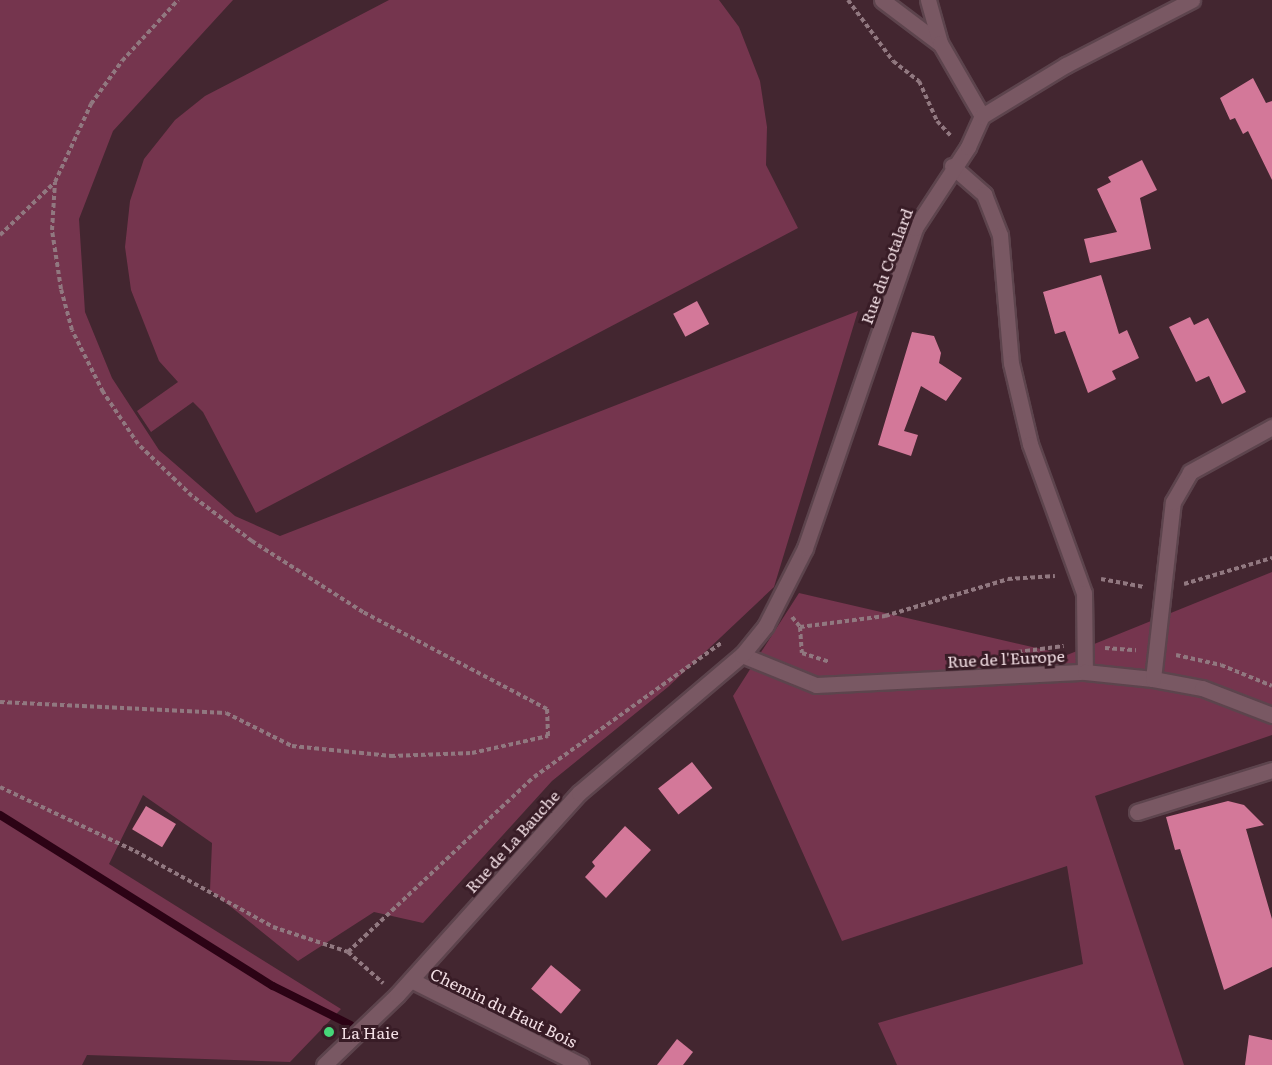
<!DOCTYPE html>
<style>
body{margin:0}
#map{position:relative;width:1272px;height:1065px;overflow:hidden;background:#432630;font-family:Literata,serif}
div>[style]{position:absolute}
.green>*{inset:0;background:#75354e}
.stream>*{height:8px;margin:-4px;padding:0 4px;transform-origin:4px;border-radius:4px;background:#2c0315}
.building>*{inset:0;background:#d37899;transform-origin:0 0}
.path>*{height:4px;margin-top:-2px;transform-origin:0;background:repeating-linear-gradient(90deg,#917880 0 4.5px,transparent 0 7.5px)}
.roads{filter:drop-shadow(2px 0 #5d444d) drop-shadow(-2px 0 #5d444d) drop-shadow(0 2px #5d444d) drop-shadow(0 -2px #5d444d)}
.minor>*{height:15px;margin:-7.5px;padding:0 7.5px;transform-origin:7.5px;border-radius:7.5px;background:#795863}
.dots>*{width:16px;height:16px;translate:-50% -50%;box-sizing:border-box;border:3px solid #381c26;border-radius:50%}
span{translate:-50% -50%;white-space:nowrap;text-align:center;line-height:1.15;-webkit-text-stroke:6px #381c26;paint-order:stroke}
.street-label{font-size:16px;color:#f3dfe5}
.poi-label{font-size:16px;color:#f3dfe5}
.left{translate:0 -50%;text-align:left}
</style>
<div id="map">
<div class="green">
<div style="clip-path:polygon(0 0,233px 0,113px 131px,79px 219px,85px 312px,112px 378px,159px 450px,235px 516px,280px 536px,858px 311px,774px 587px,668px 687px,552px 781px,423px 923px,374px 912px,298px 961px,210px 890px,212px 843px,143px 795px,109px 864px,341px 1009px,290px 1062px,87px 1055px,82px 1065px,0 1065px)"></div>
<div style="clip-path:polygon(389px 0,719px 0,739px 27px,760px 81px,767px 127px,766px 165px,798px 228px,256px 513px,203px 412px,193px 402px,151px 432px,137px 411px,178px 382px,159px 361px,131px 290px,125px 247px,130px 201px,144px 159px,175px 120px,205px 96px)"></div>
<div style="clip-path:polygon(1272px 572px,1272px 735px,1095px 796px,1184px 1065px,897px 1065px,878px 1023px,1083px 964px,1067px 866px,842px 941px,733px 696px,799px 593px,1067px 655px)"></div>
</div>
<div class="stream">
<div style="left:0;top:815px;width:322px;rotate:32.1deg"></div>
<div style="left:273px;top:986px;width:87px;rotate:26.6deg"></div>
</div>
<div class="building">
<div style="clip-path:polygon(1253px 78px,1266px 103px,1272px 101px,1272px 180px,1248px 131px,1243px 134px,1235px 118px,1230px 120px,1220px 98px)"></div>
<div style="clip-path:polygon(1142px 160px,1157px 190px,1140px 198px,1151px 249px,1090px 263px,1084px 239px,1117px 232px,1097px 189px,1111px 182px,1108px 177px)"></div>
<div style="clip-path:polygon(1101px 275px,1119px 334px,1127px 330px,1139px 358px,1112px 371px,1116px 379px,1088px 393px,1065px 331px,1055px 334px,1043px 292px)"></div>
<div style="left:697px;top:301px;width:26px;height:27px;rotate:62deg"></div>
<div style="clip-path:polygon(1190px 317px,1194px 325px,1208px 318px,1246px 392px,1222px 404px,1209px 376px,1196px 382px,1169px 327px)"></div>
<div style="clip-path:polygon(912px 332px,934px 336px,941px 353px,939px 363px,962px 378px,946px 401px,921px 386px,904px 431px,918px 435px,911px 456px,878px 445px)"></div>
<div style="left:692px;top:762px;width:33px;height:43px;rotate:52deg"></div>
<div style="clip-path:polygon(1228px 801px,1244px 805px,1264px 825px,1246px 829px,1272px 919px,1272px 967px,1224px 990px,1180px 849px,1175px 850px,1166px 817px)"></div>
<div style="left:146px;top:806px;width:35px;height:27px;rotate:31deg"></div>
<div style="clip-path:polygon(625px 826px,651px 850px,606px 898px,585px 877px,595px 866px,592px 862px)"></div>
<div style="left:551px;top:965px;width:39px;height:31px;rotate:40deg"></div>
<div style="clip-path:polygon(1249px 1035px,1272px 1040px,1272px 1065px,1245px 1065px)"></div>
<div style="clip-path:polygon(677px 1039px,693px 1052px,683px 1065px,657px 1065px)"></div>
</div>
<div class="path">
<div style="left:848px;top:0;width:76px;rotate:53.6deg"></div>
<div style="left:893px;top:61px;width:33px;rotate:38deg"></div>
<div style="left:919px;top:81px;width:44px;rotate:65.8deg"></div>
<div style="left:937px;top:121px;width:22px;rotate:47deg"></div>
<div style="left:0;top:235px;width:75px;rotate:-43.9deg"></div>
<div style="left:1101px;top:579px;width:44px;rotate:10.5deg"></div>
<div style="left:1184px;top:584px;width:92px;rotate:-16.5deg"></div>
<div style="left:792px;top:617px;width:13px;rotate:51deg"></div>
<div style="left:800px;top:627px;width:26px;rotate:86deg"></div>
<div style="left:802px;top:653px;width:28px;rotate:18deg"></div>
<div style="left:800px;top:627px;width:86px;rotate:-7.4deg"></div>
<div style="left:885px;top:616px;width:128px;rotate:-16.7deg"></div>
<div style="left:1008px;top:579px;width:47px;rotate:-3.7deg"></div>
<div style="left:1105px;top:648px;width:31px;rotate:4deg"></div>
<div style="left:1018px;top:652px;width:46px;rotate:-7.4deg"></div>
<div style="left:1176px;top:655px;width:46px;rotate:12.5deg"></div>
<div style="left:1221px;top:665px;width:55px;rotate:22.4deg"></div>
<div style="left:0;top:702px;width:226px;rotate:2.8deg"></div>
<div style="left:226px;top:713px;width:74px;rotate:26.6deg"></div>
<div style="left:292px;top:746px;width:100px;rotate:5.8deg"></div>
<div style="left:391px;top:756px;width:81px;rotate:-2.1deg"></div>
<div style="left:472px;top:753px;width:78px;rotate:-12.6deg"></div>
<div style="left:548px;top:736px;width:27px;rotate:-92deg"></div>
<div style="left:547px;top:709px;width:208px;rotate:-152.2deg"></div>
<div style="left:363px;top:612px;width:132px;rotate:-147.4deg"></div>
<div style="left:252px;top:541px;width:75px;rotate:-143.1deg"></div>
<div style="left:192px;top:496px;width:75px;rotate:-136.1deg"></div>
<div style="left:138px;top:444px;width:63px;rotate:-123.9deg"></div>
<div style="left:103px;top:392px;width:69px;rotate:-116.6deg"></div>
<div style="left:72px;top:330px;width:42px;rotate:-105deg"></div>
<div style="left:61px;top:289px;width:60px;rotate:-98.7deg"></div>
<div style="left:52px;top:230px;width:48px;rotate:-86.4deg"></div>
<div style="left:55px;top:182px;width:86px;rotate:-65.2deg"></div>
<div style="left:91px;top:104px;width:53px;rotate:-54.2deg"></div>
<div style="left:122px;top:61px;width:83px;rotate:-47.4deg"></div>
<div style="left:0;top:787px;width:149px;rotate:25.4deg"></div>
<div style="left:135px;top:851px;width:158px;rotate:28.8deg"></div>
<div style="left:273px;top:927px;width:79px;rotate:18.4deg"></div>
<div style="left:348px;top:952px;width:47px;rotate:41.5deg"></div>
<div style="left:348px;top:952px;width:255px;rotate:-43.3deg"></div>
<div style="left:534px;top:777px;width:230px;rotate:-35.6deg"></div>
</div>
<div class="roads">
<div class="minor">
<div style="left:882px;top:0;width:71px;rotate:37deg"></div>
<div style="left:928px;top:0;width:45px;rotate:74.4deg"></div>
<div style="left:940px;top:43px;width:84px;rotate:60.1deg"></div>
<div style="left:952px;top:166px;width:43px;rotate:41.2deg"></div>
<div style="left:984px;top:194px;width:44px;rotate:68.7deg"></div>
<div style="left:1000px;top:235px;width:128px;rotate:85.1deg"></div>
<div style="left:1011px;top:363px;width:83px;rotate:76.8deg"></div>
<div style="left:1030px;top:444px;width:158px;rotate:70.1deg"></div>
<div style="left:1084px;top:593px;width:79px;rotate:89.3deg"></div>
<div style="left:742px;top:655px;width:80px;rotate:22.1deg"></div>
<div style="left:816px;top:685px;width:269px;rotate:-2.8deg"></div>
<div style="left:1085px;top:672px;width:68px;rotate:5.9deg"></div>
<div style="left:1153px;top:679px;width:50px;rotate:10.4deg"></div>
<div style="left:1202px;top:688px;width:75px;rotate:21.1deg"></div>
<div style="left:1153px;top:679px;width:178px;rotate:-83.6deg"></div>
<div style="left:1173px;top:502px;width:34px;rotate:-60deg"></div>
<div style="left:1190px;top:472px;width:94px;rotate:-28.8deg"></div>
<div style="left:1137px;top:812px;width:141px;rotate:-17.3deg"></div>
<div style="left:411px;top:980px;width:190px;rotate:26.6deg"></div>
<div style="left:324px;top:1065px;width:101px;rotate:-43.8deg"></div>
<div style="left:397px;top:995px;width:272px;rotate:-48deg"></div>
<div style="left:579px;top:793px;width:214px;rotate:-40.3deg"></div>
<div style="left:742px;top:655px;width:38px;rotate:-51deg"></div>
<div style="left:766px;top:625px;width:86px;rotate:-63.1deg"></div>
<div style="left:805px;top:548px;width:338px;rotate:-71deg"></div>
<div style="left:915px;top:228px;width:97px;rotate:-56.8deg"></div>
<div style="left:968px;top:147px;width:34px;rotate:-66deg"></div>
<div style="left:982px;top:116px;width:98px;rotate:-31.3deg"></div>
<div style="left:1066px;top:65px;width:142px;rotate:-27.3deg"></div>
</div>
</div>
<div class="dots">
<div style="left:329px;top:1032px;background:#46d779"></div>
</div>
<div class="street-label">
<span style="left:886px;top:266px;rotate:-70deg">Rue du Cotalard</span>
<span style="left:1006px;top:658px;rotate:-3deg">Rue de l'Europe</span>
<span style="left:512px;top:841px;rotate:-48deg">Rue de La Bauche</span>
<span style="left:504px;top:1007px;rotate:26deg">Chemin du Haut Bois</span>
</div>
<div class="poi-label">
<span class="left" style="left:341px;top:1032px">La Haie</span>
</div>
</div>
